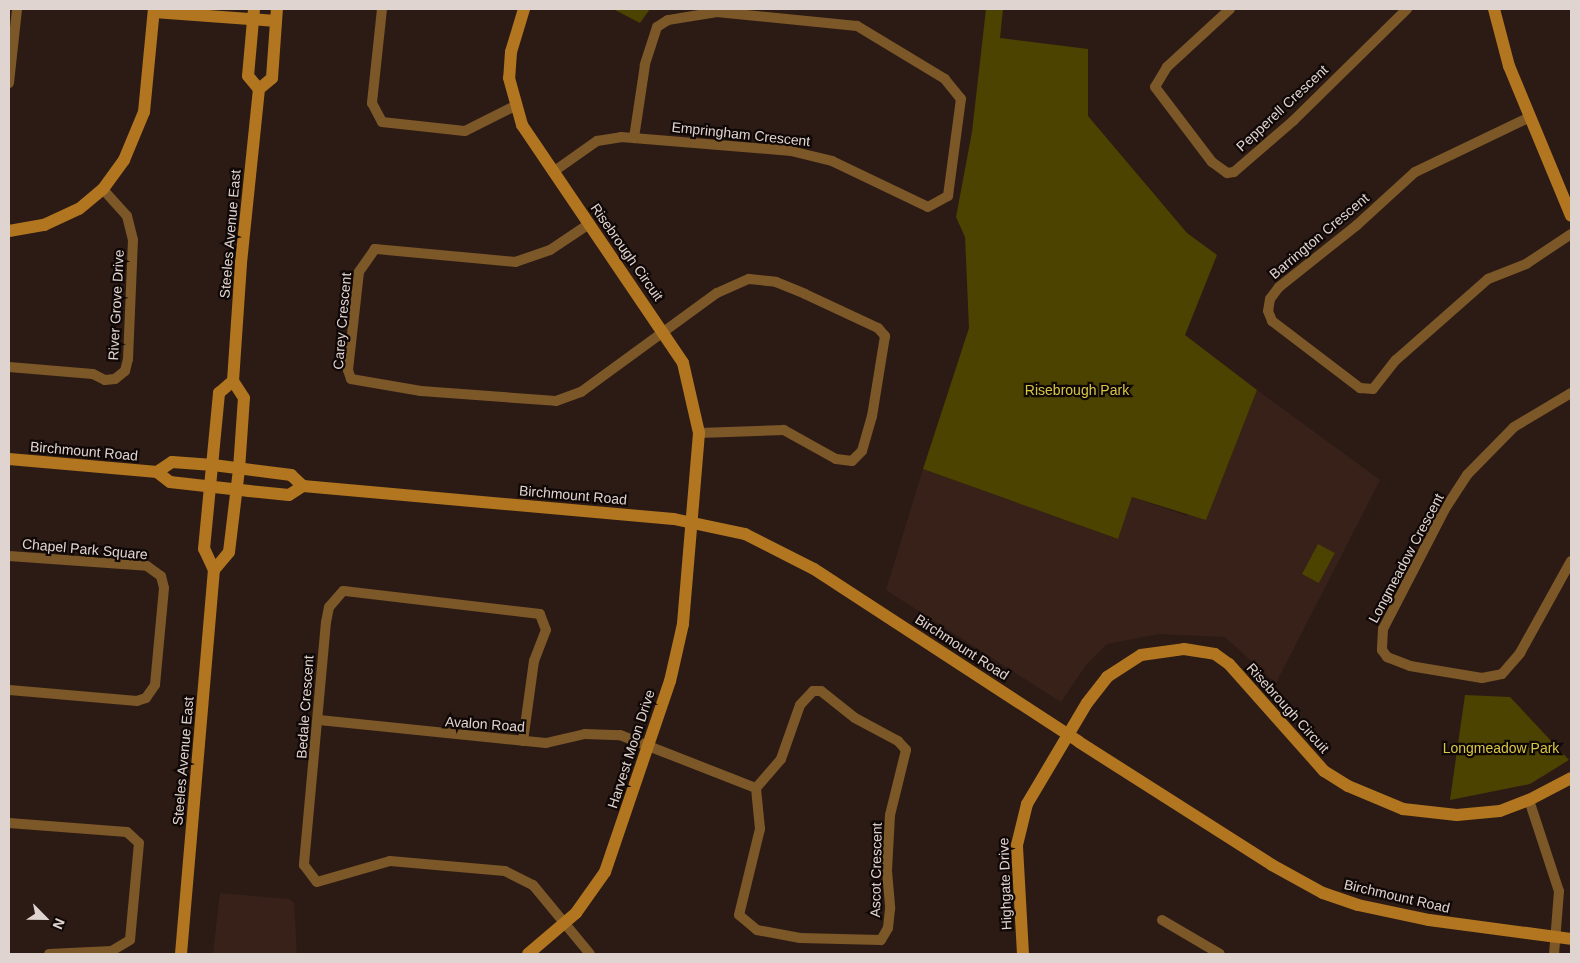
<!DOCTYPE html>
<style>
body{margin:0}
#map{position:relative;width:1580px;height:963px;overflow:hidden;background:#2c1b15;font-family:Arial,sans-serif}
div>[style]{position:absolute}
.built>*{inset:0;background:#382119}
.green>*{inset:0;background:#4c4300;transform-origin:0 0}
.street>*{height:10px;margin:-5px;padding:0 5px;transform-origin:5px;border-radius:5px;background:#7c5728}
.secondary>*{height:12px;margin:-6px;padding:0 6px;transform-origin:6px;border-radius:6px;background:#b1761f}
span{translate:-50% -50%;white-space:nowrap;text-align:center;line-height:1.15;-webkit-text-stroke:4.5px #0f0806;paint-order:stroke}
.street-label{font-size:14px;color:#e0d4d0}
.park-label{font-size:14px;color:#d8c744}
.frame{position:absolute;inset:0;border:10px solid #e0d4d0;pointer-events:none}
.north{position:absolute;left:20px;top:893px;width:50px;height:50px;-webkit-text-stroke:4px #0f0806;paint-order:stroke;rotate:113deg;font-size:14px;font-weight:700;line-height:20px;text-align:center;color:#e0d4d0}
.north::after{content:'';display:block;margin:auto;width:18px;height:22px;background:#e0d4d0;clip-path:polygon(50% 0,100% 100%,50% 72%,0 100%)}
</style>
<div id="map">
<div class="built">
<div style="clip-path:polygon(1257px 390px,1380px 480px,1276px 683px,1225px 637px,1159px 634px,1107px 644px,1086px 665px,1061px 702px,886px 590px,923px 469px,1117px 539px,1132px 497px,1187px 516px,1233px 448px)"></div>
<div style="clip-path:polygon(220px 893px,289px 899px,294px 903px,297px 954px,213px 954px)"></div>
</div>
<div class="green">
<div style="clip-path:polygon(613px 9px,650px 9px,640px 23px)"></div>
<div style="clip-path:polygon(986px 9px,1003px 9px,1000px 38px,1088px 49px,1088px 116px,1187px 233px,1217px 255px,1185px 335px,1257px 390px,1206px 520px,1132px 497px,1118px 539px,923px 469px,969px 328px,965px 237px,956px 217px,972px 132px)"></div>
<div style="left:1318px;top:544px;width:19px;height:34px;rotate:28deg"></div>
<div style="clip-path:polygon(1465px 695px,1510px 697px,1569px 760px,1530px 784px,1450px 800px)"></div>
</div>
<div class="street">
<div style="left:382px;top:9px;width:95px;rotate:96.1deg"></div>
<div style="left:372px;top:103px;width:21px;rotate:62deg"></div>
<div style="left:382px;top:122px;width:83px;rotate:6.2deg"></div>
<div style="left:465px;top:131px;width:56px;rotate:-26.6deg"></div>
<div style="left:1230px;top:9px;width:86px;rotate:137.4deg"></div>
<div style="left:1167px;top:67px;width:23px;rotate:121deg"></div>
<div style="left:1155px;top:87px;width:94px;rotate:52.8deg"></div>
<div style="left:1212px;top:162px;width:19px;rotate:36deg"></div>
<div style="left:1227px;top:173px;width:7px;rotate:-8deg"></div>
<div style="left:1234px;top:172px;width:78px;rotate:-40.8deg"></div>
<div style="left:1293px;top:121px;width:160px;rotate:-44.5deg"></div>
<div style="left:9px;top:83px;width:74px;rotate:-83.8deg"></div>
<div style="left:1530px;top:117px;width:127px;rotate:154.4deg"></div>
<div style="left:1415px;top:172px;width:79px;rotate:137.6deg"></div>
<div style="left:1357px;top:225px;width:100px;rotate:141.5deg"></div>
<div style="left:1279px;top:287px;width:15px;rotate:127deg"></div>
<div style="left:1270px;top:299px;width:12px;rotate:99deg"></div>
<div style="left:1268px;top:311px;width:11px;rotate:68deg"></div>
<div style="left:1272px;top:321px;width:111px;rotate:37.3deg"></div>
<div style="left:1360px;top:388px;width:13px;rotate:4deg"></div>
<div style="left:1373px;top:389px;width:37px;rotate:-52deg"></div>
<div style="left:1396px;top:360px;width:123px;rotate:-41.4deg"></div>
<div style="left:1488px;top:279px;width:41px;rotate:-21.5deg"></div>
<div style="left:1526px;top:264px;width:54px;rotate:-33.7deg"></div>
<div style="left:553px;top:172px;width:54px;rotate:-35.2deg"></div>
<div style="left:597px;top:141px;width:24px;rotate:-9deg"></div>
<div style="left:621px;top:137px;width:171px;rotate:4.7deg"></div>
<div style="left:791px;top:151px;width:42px;rotate:13.7deg"></div>
<div style="left:832px;top:161px;width:106px;rotate:25.6deg"></div>
<div style="left:928px;top:207px;width:23px;rotate:-29deg"></div>
<div style="left:948px;top:196px;width:98px;rotate:-82.4deg"></div>
<div style="left:961px;top:99px;width:26px;rotate:-129deg"></div>
<div style="left:945px;top:79px;width:103px;rotate:-148.9deg"></div>
<div style="left:857px;top:26px;width:141px;rotate:-174.3deg"></div>
<div style="left:717px;top:12px;width:50px;rotate:170.7deg"></div>
<div style="left:668px;top:20px;width:13px;rotate:148deg"></div>
<div style="left:657px;top:27px;width:40px;rotate:108deg"></div>
<div style="left:645px;top:65px;width:74px;rotate:98.6deg"></div>
<div style="left:589px;top:224px;width:47px;rotate:146.3deg"></div>
<div style="left:550px;top:250px;width:36px;rotate:161deg"></div>
<div style="left:516px;top:262px;width:142px;rotate:-174.7deg"></div>
<div style="left:375px;top:249px;width:28px;rotate:125deg"></div>
<div style="left:359px;top:272px;width:99px;rotate:96.4deg"></div>
<div style="left:348px;top:370px;width:9px;rotate:72deg"></div>
<div style="left:351px;top:379px;width:71px;rotate:9.7deg"></div>
<div style="left:421px;top:391px;width:135px;rotate:4.2deg"></div>
<div style="left:556px;top:401px;width:27px;rotate:-20deg"></div>
<div style="left:581px;top:392px;width:168px;rotate:-36.1deg"></div>
<div style="left:717px;top:293px;width:35px;rotate:-24deg"></div>
<div style="left:749px;top:279px;width:27px;rotate:6deg"></div>
<div style="left:776px;top:282px;width:31px;rotate:22deg"></div>
<div style="left:805px;top:294px;width:81px;rotate:25deg"></div>
<div style="left:878px;top:328px;width:11px;rotate:49deg"></div>
<div style="left:885px;top:336px;width:81px;rotate:99.2deg"></div>
<div style="left:872px;top:416px;width:36px;rotate:106deg"></div>
<div style="left:862px;top:451px;width:14px;rotate:135deg"></div>
<div style="left:852px;top:461px;width:16px;rotate:-173deg"></div>
<div style="left:836px;top:459px;width:60px;rotate:-150.9deg"></div>
<div style="left:784px;top:430px;width:85px;rotate:178deg"></div>
<div style="left:9px;top:367px;width:84px;rotate:4.8deg"></div>
<div style="left:93px;top:374px;width:13px;rotate:27deg"></div>
<div style="left:105px;top:380px;width:10px;rotate:-6deg"></div>
<div style="left:115px;top:379px;width:13px;rotate:-39deg"></div>
<div style="left:125px;top:371px;width:12px;rotate:-76deg"></div>
<div style="left:128px;top:359px;width:119px;rotate:-87.6deg"></div>
<div style="left:133px;top:240px;width:25px;rotate:-104deg"></div>
<div style="left:127px;top:216px;width:36px;rotate:-132deg"></div>
<div style="left:1571px;top:393px;width:66px;rotate:149.2deg"></div>
<div style="left:1514px;top:427px;width:67px;rotate:134.4deg"></div>
<div style="left:1467px;top:475px;width:38px;rotate:123deg"></div>
<div style="left:1446px;top:507px;width:137px;rotate:117.3deg"></div>
<div style="left:1383px;top:629px;width:21px;rotate:93deg"></div>
<div style="left:1382px;top:650px;width:9px;rotate:54deg"></div>
<div style="left:1387px;top:657px;width:25px;rotate:21deg"></div>
<div style="left:1410px;top:666px;width:73px;rotate:9.5deg"></div>
<div style="left:1482px;top:678px;width:20px;rotate:-11deg"></div>
<div style="left:1502px;top:674px;width:28px;rotate:-49deg"></div>
<div style="left:1520px;top:653px;width:105px;rotate:-61deg"></div>
<div style="left:9px;top:556px;width:138px;rotate:4.1deg"></div>
<div style="left:147px;top:566px;width:17px;rotate:36deg"></div>
<div style="left:161px;top:576px;width:12px;rotate:76deg"></div>
<div style="left:164px;top:588px;width:97px;rotate:95.3deg"></div>
<div style="left:155px;top:685px;width:16px;rotate:125deg"></div>
<div style="left:146px;top:698px;width:9px;rotate:162deg"></div>
<div style="left:137px;top:701px;width:128px;rotate:-175.1deg"></div>
<div style="left:813px;top:691px;width:8px"></div>
<div style="left:821px;top:691px;width:43px;rotate:38.5deg"></div>
<div style="left:855px;top:718px;width:49px;rotate:28.1deg"></div>
<div style="left:898px;top:741px;width:12px;rotate:48deg"></div>
<div style="left:906px;top:750px;width:67px;rotate:103.8deg"></div>
<div style="left:890px;top:815px;width:56px;rotate:93.1deg"></div>
<div style="left:887px;top:871px;width:38px;rotate:85deg"></div>
<div style="left:890px;top:909px;width:19px;rotate:96deg"></div>
<div style="left:888px;top:928px;width:14px;rotate:120deg"></div>
<div style="left:881px;top:940px;width:81px;rotate:-178.6deg"></div>
<div style="left:800px;top:938px;width:44px;rotate:-169.5deg"></div>
<div style="left:757px;top:930px;width:23px;rotate:-140deg"></div>
<div style="left:739px;top:915px;width:89px;rotate:-76.3deg"></div>
<div style="left:760px;top:829px;width:41px;rotate:-95.6deg"></div>
<div style="left:756px;top:788px;width:38px;rotate:-49deg"></div>
<div style="left:781px;top:759px;width:57px;rotate:-70.6deg"></div>
<div style="left:800px;top:705px;width:19px;rotate:-47deg"></div>
<div style="left:319px;top:720px;width:228px;rotate:5.8deg"></div>
<div style="left:546px;top:743px;width:40px;rotate:-13deg"></div>
<div style="left:585px;top:734px;width:35px;rotate:2deg"></div>
<div style="left:620px;top:735px;width:146px;rotate:21.3deg"></div>
<div style="left:523px;top:741px;width:81px;rotate:-82.2deg"></div>
<div style="left:534px;top:661px;width:33px;rotate:-69deg"></div>
<div style="left:546px;top:630px;width:17px;rotate:-111deg"></div>
<div style="left:540px;top:614px;width:198px;rotate:-173.3deg"></div>
<div style="left:343px;top:591px;width:21px;rotate:131deg"></div>
<div style="left:329px;top:607px;width:15px;rotate:101deg"></div>
<div style="left:326px;top:622px;width:244px;rotate:95.2deg"></div>
<div style="left:304px;top:865px;width:21px;rotate:53deg"></div>
<div style="left:317px;top:882px;width:76px;rotate:-16deg"></div>
<div style="left:390px;top:861px;width:115px;rotate:5deg"></div>
<div style="left:505px;top:871px;width:31px;rotate:27deg"></div>
<div style="left:533px;top:885px;width:89px;rotate:50.4deg"></div>
<div style="left:1529px;top:800px;width:96px;rotate:71.8deg"></div>
<div style="left:1559px;top:891px;width:63px;rotate:94.5deg"></div>
<div style="left:9px;top:823px;width:118px;rotate:4.4deg"></div>
<div style="left:127px;top:832px;width:16px;rotate:43deg"></div>
<div style="left:139px;top:843px;width:97px;rotate:95.3deg"></div>
<div style="left:130px;top:940px;width:21px;rotate:149deg"></div>
<div style="left:112px;top:951px;width:63px;rotate:177.3deg"></div>
<div style="left:1162px;top:920px;width:67px;rotate:30.4deg"></div>
</div>
<div class="secondary">
<div style="left:254px;top:9px;width:67px;rotate:95.1deg"></div>
<div style="left:248px;top:76px;width:17px;rotate:50deg"></div>
<div style="left:524px;top:9px;width:45px;rotate:106.8deg"></div>
<div style="left:511px;top:52px;width:26px;rotate:94deg"></div>
<div style="left:509px;top:78px;width:49px;rotate:74.5deg"></div>
<div style="left:522px;top:125px;width:287px;rotate:55.9deg"></div>
<div style="left:683px;top:363px;width:72px;rotate:77.1deg"></div>
<div style="left:699px;top:433px;width:192px;rotate:94.8deg"></div>
<div style="left:683px;top:624px;width:58px;rotate:102.8deg"></div>
<div style="left:670px;top:681px;width:202px;rotate:108.8deg"></div>
<div style="left:605px;top:872px;width:50px;rotate:125.3deg"></div>
<div style="left:576px;top:913px;width:63px;rotate:139.5deg"></div>
<div style="left:1494px;top:9px;width:59px;rotate:75.3deg"></div>
<div style="left:1509px;top:66px;width:162px;rotate:67.5deg"></div>
<div style="left:154px;top:12px;width:122px;rotate:4.2deg"></div>
<div style="left:9px;top:231px;width:36px;rotate:-10deg"></div>
<div style="left:44px;top:225px;width:38px;rotate:-25deg"></div>
<div style="left:79px;top:209px;width:31px;rotate:-40deg"></div>
<div style="left:103px;top:189px;width:36px;rotate:-54deg"></div>
<div style="left:124px;top:160px;width:52px;rotate:-67.4deg"></div>
<div style="left:144px;top:112px;width:103px;rotate:-84.5deg"></div>
<div style="left:9px;top:459px;width:149px;rotate:5deg"></div>
<div style="left:157px;top:472px;width:16px;rotate:38deg"></div>
<div style="left:170px;top:482px;width:80px;rotate:6.5deg"></div>
<div style="left:249px;top:491px;width:40px;rotate:5.7deg"></div>
<div style="left:289px;top:495px;width:17px;rotate:-33deg"></div>
<div style="left:157px;top:472px;width:18px;rotate:-34deg"></div>
<div style="left:172px;top:462px;width:41px;rotate:4.2deg"></div>
<div style="left:213px;top:465px;width:79px;rotate:7.3deg"></div>
<div style="left:291px;top:475px;width:16px;rotate:43deg"></div>
<div style="left:303px;top:486px;width:372px;rotate:5.1deg"></div>
<div style="left:674px;top:519px;width:73px;rotate:11.9deg"></div>
<div style="left:745px;top:534px;width:77px;rotate:26.9deg"></div>
<div style="left:814px;top:569px;width:316px;rotate:33.1deg"></div>
<div style="left:1079px;top:742px;width:229px;rotate:32.5deg"></div>
<div style="left:1272px;top:865px;width:58px;rotate:28.8deg"></div>
<div style="left:1323px;top:893px;width:37px;rotate:19deg"></div>
<div style="left:1358px;top:905px;width:73px;rotate:11.9deg"></div>
<div style="left:1429px;top:920px;width:143px;rotate:7.6deg"></div>
<div style="left:214px;top:570px;width:23px;rotate:-50deg"></div>
<div style="left:229px;top:552px;width:84px;rotate:-83.1deg"></div>
<div style="left:239px;top:469px;width:71px;rotate:-86deg"></div>
<div style="left:244px;top:398px;width:20px;rotate:-123deg"></div>
<div style="left:233px;top:381px;width:118px;rotate:-86.1deg"></div>
<div style="left:241px;top:263px;width:175px;rotate:-84.1deg"></div>
<div style="left:259px;top:89px;width:17px;rotate:-40deg"></div>
<div style="left:272px;top:78px;width:69px;rotate:-85.9deg"></div>
<div style="left:181px;top:954px;width:385px;rotate:-85.1deg"></div>
<div style="left:214px;top:570px;width:23px;rotate:-115deg"></div>
<div style="left:204px;top:549px;width:157px;rotate:-84.5deg"></div>
<div style="left:219px;top:393px;width:18px;rotate:-41deg"></div>
<div style="left:1023px;top:954px;width:109px;rotate:-93.2deg"></div>
<div style="left:1017px;top:845px;width:42px;rotate:-76.3deg"></div>
<div style="left:1027px;top:804px;width:117px;rotate:-59.3deg"></div>
<div style="left:1087px;top:703px;width:33px;rotate:-52deg"></div>
<div style="left:1107px;top:677px;width:40px;rotate:-32.9deg"></div>
<div style="left:1141px;top:655px;width:43px;rotate:-7.9deg"></div>
<div style="left:1184px;top:649px;width:31px;rotate:9deg"></div>
<div style="left:1215px;top:654px;width:17px;rotate:36deg"></div>
<div style="left:1229px;top:664px;width:143px;rotate:48.4deg"></div>
<div style="left:1324px;top:771px;width:28px;rotate:32deg"></div>
<div style="left:1348px;top:786px;width:60px;rotate:22.7deg"></div>
<div style="left:1403px;top:809px;width:54px;rotate:6.3deg"></div>
<div style="left:1457px;top:815px;width:43px;rotate:-5.3deg"></div>
<div style="left:1500px;top:811px;width:31px;rotate:-21deg"></div>
<div style="left:1529px;top:800px;width:47px;rotate:-27.6deg"></div>
</div>
<div class="street-label">
<span style="left:1282px;top:108px;rotate:-43deg">Pepperell Crescent</span>
<span style="left:741px;top:134px;rotate:6deg">Empringham Crescent</span>
<span style="left:230px;top:234px;rotate:-85deg">Steeles Avenue East</span>
<span style="left:1319px;top:236px;rotate:-40deg">Barrington Crescent</span>
<span style="left:627px;top:252px;rotate:55deg">Risebrough Circuit</span>
<span style="left:116px;top:305px;rotate:-87deg">River Grove Drive</span>
<span style="left:342px;top:321px;rotate:-85deg">Carey Crescent</span>
<span style="left:84px;top:451px;rotate:5deg">Birchmount Road</span>
<span style="left:573px;top:495px;rotate:5deg">Birchmount Road</span>
<span style="left:85px;top:549px;rotate:5deg">Chapel Park Square</span>
<span style="left:1406px;top:558px;rotate:-62deg">Longmeadow Crescent</span>
<span style="left:962px;top:647px;rotate:33deg">Birchmount Road</span>
<span style="left:305px;top:707px;rotate:-86deg">Bedale Crescent</span>
<span style="left:1288px;top:708px;rotate:48deg">Risebrough Circuit</span>
<span style="left:485px;top:724px;rotate:4deg">Avalon Road</span>
<span style="left:631px;top:749px;rotate:-72deg">Harvest Moon Drive</span>
<span style="left:183px;top:761px;rotate:-85deg">Steeles Avenue East</span>
<span style="left:876px;top:870px;rotate:-89deg">Ascot Crescent</span>
<span style="left:1005px;top:884px;rotate:-92deg">Highgate Drive</span>
<span style="left:1397px;top:896px;rotate:13deg">Birchmount Road</span>
</div>
<div class="park-label">
<span style="left:1077px;top:390px">Risebrough Park</span>
<span style="left:1501px;top:748px">Longmeadow Park</span>
</div>
<div class="frame"></div>
<div class="north">N</div>
</div>
